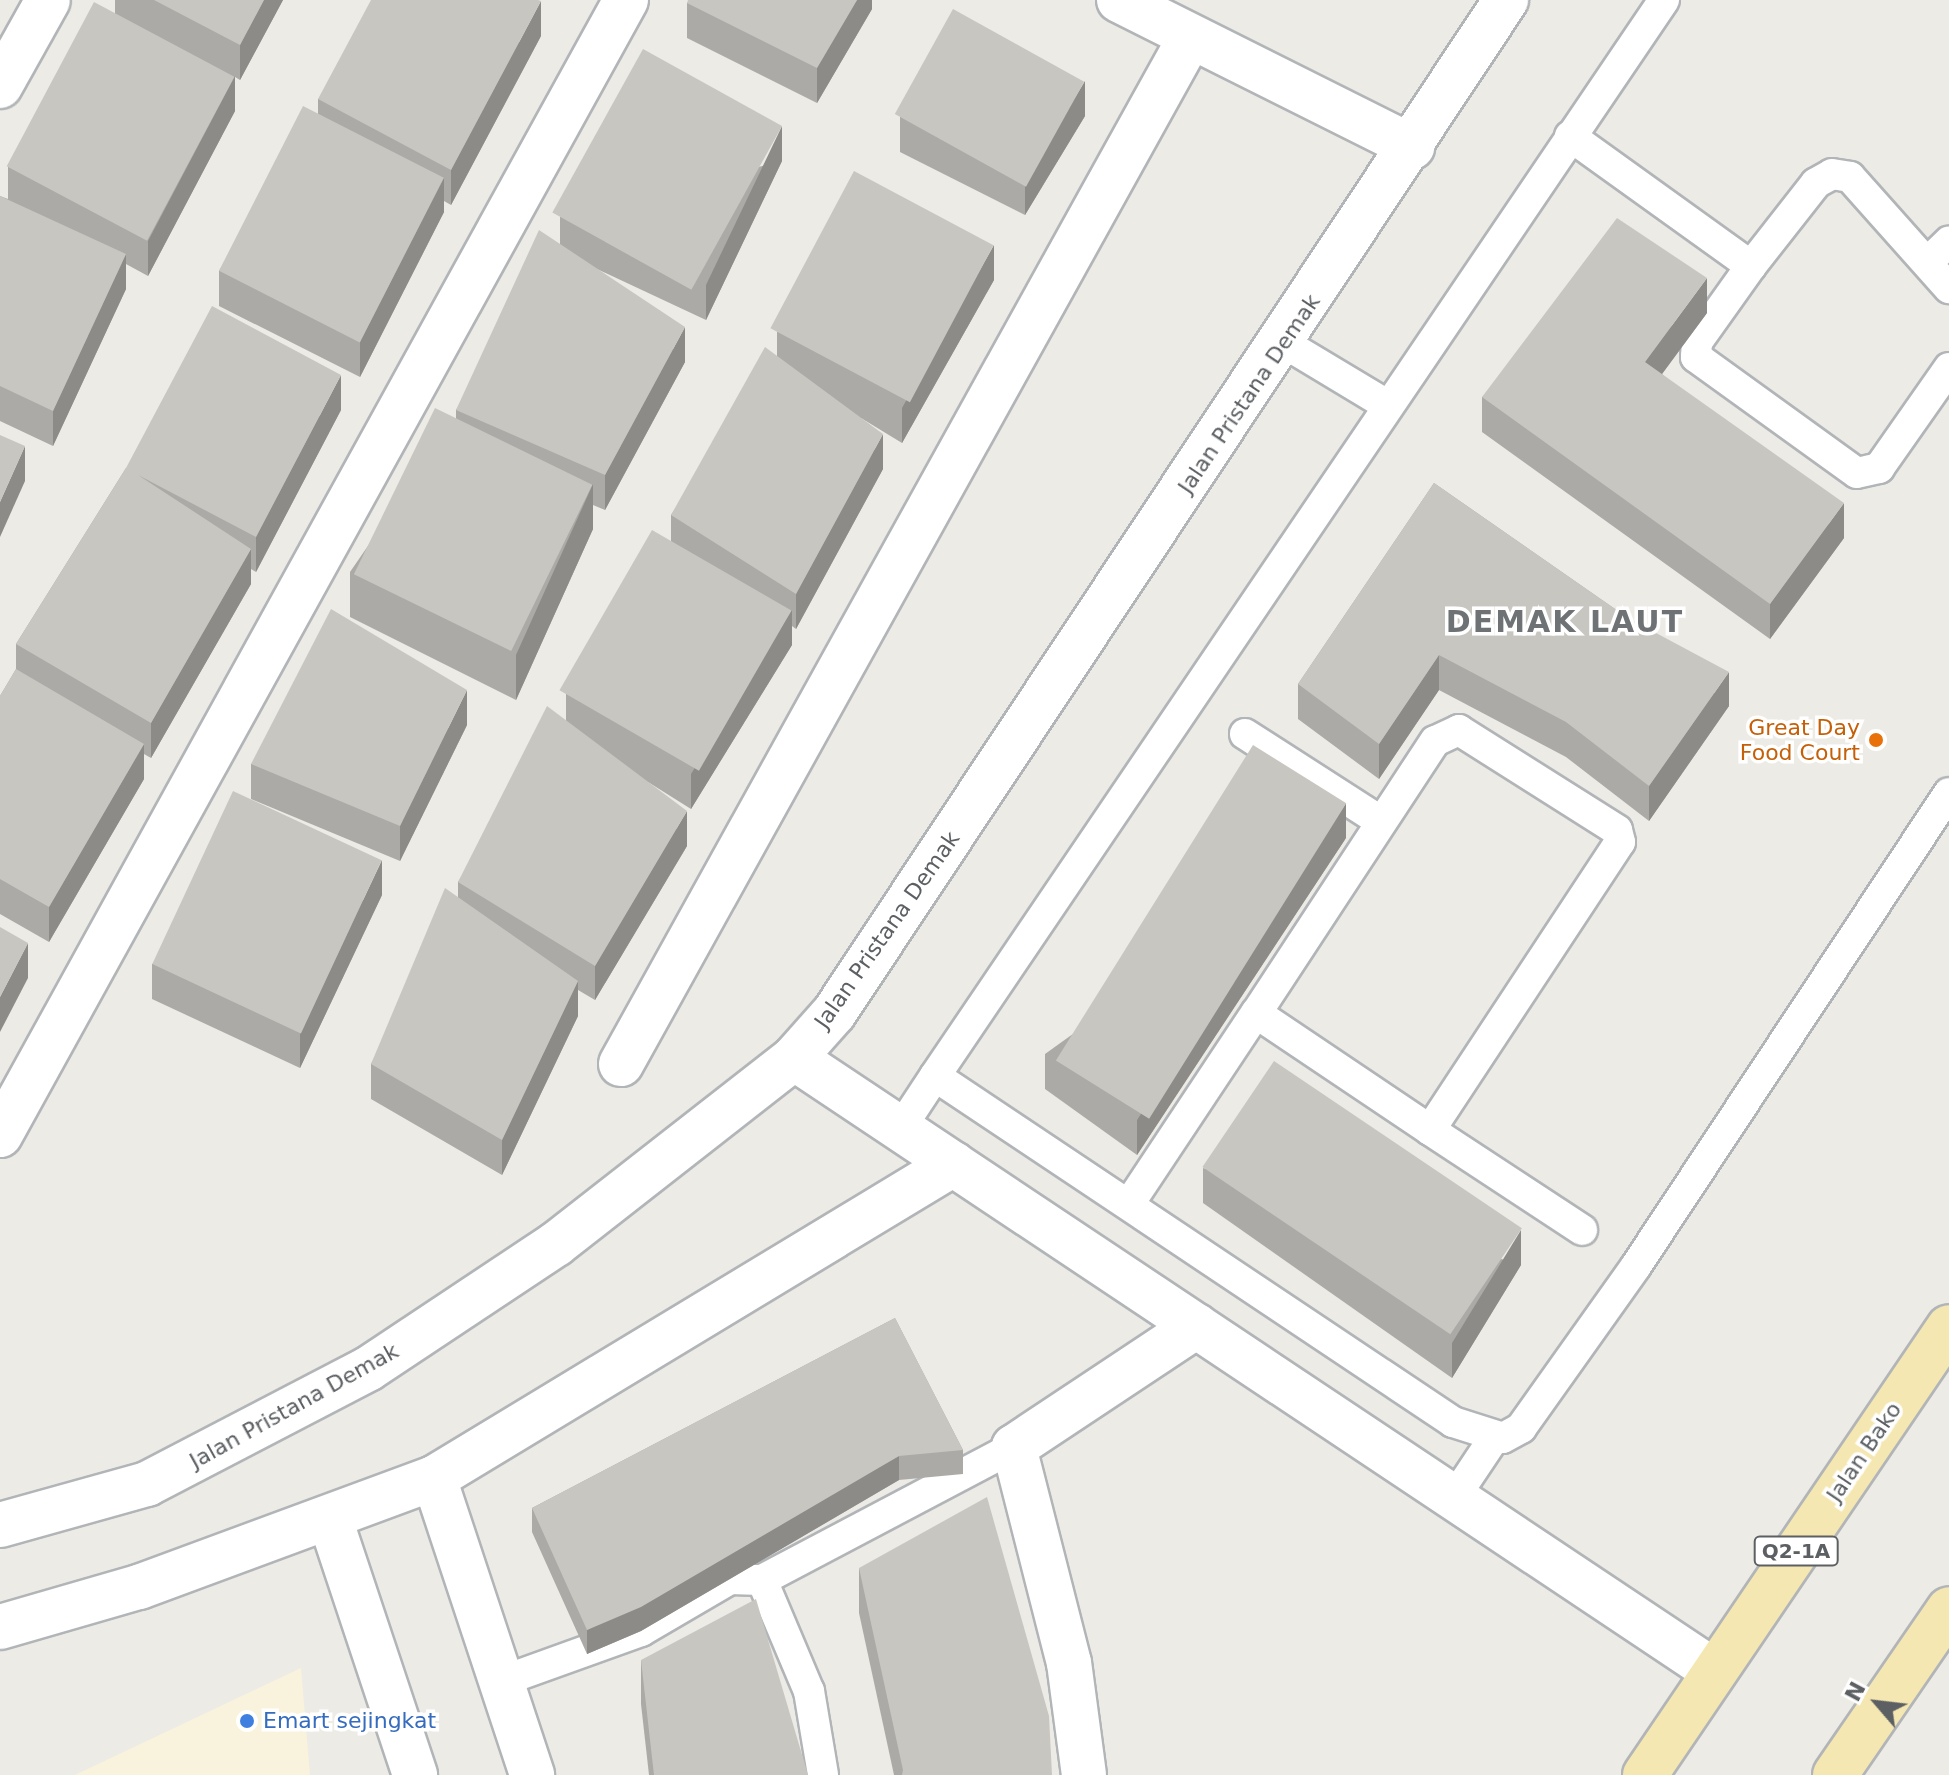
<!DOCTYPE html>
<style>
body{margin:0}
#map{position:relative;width:1949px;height:1775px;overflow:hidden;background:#edebe5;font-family:"DejaVu Sans",sans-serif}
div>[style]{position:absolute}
.commercial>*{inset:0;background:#f9f2dd}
.roads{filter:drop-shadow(2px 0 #b2b5b8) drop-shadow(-2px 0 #b2b5b8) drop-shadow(0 2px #b2b5b8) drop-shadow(0 -2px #b2b5b8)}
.service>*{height:30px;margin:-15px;padding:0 15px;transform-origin:15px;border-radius:15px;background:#fff}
.minor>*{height:44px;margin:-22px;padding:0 22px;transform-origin:22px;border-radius:22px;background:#fff}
.tertiary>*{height:44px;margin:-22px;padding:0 22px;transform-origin:22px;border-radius:22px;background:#fff}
.primary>*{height:44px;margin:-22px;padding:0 22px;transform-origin:22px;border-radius:22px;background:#f5e7b2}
.wall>*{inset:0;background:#acaaa6}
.shaded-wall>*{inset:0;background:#8c8b87}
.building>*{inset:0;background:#c8c6c1;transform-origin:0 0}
.dots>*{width:22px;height:22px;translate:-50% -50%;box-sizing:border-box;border:4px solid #fff;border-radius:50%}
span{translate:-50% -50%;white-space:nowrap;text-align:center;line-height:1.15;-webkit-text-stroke:7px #fff;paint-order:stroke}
.shield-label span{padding:2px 6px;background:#fff;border:2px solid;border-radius:6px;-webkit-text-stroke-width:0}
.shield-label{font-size:20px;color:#5c6063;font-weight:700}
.street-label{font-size:22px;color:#5c6063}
.food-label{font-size:22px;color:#c56008}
.right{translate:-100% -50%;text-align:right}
.shop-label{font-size:22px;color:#366cbe}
.left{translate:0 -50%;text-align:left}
.district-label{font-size:30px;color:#6e7275;font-weight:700;letter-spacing:2px}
.north{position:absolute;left:1837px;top:1663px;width:80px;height:80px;-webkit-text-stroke:6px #fff;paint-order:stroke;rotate:298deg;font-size:22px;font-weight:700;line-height:32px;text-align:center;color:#5c6063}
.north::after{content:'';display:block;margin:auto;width:28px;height:36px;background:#5c6063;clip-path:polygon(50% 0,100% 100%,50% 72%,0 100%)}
</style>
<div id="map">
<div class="commercial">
<div style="clip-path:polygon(301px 1668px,310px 1775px,75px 1775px)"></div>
</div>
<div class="roads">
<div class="service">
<div style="left:1664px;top:0;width:1300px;rotate:124.12deg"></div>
<div style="left:935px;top:1076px;width:623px;rotate:33.74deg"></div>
<div style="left:1453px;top:1422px;width:52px;rotate:17.7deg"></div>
<div style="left:1503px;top:1438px;width:21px;rotate:-29deg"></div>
<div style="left:1521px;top:1428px;width:199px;rotate:-54.6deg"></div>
<div style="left:1636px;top:1266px;width:567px;rotate:-56.51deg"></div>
<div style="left:1570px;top:136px;width:223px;rotate:35.7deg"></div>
<div style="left:1751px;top:266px;width:93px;rotate:125.4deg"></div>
<div style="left:1697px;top:342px;width:15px;rotate:94deg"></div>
<div style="left:1696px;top:357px;width:198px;rotate:35.8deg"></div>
<div style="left:1857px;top:473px;width:23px;rotate:-13deg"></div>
<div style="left:1879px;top:468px;width:122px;rotate:-55deg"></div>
<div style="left:1929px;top:261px;width:28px;rotate:-44deg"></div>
<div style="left:1751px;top:266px;width:105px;rotate:-51.9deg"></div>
<div style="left:1816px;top:183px;width:18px;rotate:-29deg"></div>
<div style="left:1832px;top:174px;width:18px;rotate:9deg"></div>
<div style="left:1850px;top:177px;width:149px;rotate:48.3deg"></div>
<div style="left:1284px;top:343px;width:120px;rotate:31deg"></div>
<div style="left:1245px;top:734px;width:161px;rotate:32.8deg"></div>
<div style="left:900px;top:1129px;width:64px;rotate:-56.6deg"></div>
<div style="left:1430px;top:1130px;width:345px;rotate:-56.6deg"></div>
<div style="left:1620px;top:842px;width:12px;rotate:-104deg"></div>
<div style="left:1617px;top:830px;width:187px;rotate:-147.7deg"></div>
<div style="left:1459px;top:730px;width:26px;rotate:155deg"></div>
<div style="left:1435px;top:741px;width:326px;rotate:123.3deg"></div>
<div style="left:1256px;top:1013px;width:210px;rotate:33.9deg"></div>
<div style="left:1430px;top:1130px;width:182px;rotate:33.3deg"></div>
<div style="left:1129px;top:1204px;width:229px;rotate:-56.4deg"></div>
<div style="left:1454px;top:1498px;width:72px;rotate:-56.3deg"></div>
<div style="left:762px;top:1580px;width:121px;rotate:67.1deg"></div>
<div style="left:809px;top:1691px;width:85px;rotate:80.5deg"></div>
<div style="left:505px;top:1680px;width:145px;rotate:-19.8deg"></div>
<div style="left:641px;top:1631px;width:103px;rotate:-30.3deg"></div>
<div style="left:730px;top:1579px;width:32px;rotate:2deg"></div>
<div style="left:762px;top:1580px;width:285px;rotate:-27.8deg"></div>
</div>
<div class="minor">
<div style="left:1119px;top:0;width:328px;rotate:26.6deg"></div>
<div style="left:0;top:86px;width:98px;rotate:-60.8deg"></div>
<div style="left:621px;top:1064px;width:1173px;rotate:-60.99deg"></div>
<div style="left:0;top:1135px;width:1296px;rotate:-61.12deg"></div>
<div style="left:434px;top:1478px;width:313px;rotate:71.7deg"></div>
<div style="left:330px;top:1519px;width:270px;rotate:71.6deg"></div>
<div style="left:0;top:1627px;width:145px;rotate:-16.1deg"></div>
<div style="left:139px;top:1587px;width:314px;rotate:-20.3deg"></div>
<div style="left:434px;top:1478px;width:607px;rotate:-31.17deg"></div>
<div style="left:1084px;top:1775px;width:113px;rotate:-97.6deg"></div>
<div style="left:1069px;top:1663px;width:223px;rotate:-104.3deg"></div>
<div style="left:1014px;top:1447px;width:219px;rotate:-33.6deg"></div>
</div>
<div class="tertiary">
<div style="left:794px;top:1058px;width:1106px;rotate:33.68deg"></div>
<div style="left:0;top:1525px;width:153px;rotate:-15.6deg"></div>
<div style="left:147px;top:1484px;width:249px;rotate:-27.5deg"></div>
<div style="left:368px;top:1369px;width:226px;rotate:-33.6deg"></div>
<div style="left:556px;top:1244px;width:302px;rotate:-38deg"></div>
<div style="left:794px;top:1058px;width:60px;rotate:-48.4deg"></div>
<div style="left:834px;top:1013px;width:1216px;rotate:-56.44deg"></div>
</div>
<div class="primary">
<div style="left:1645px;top:1775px;width:541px;rotate:-55.84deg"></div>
<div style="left:1835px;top:1775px;width:201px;rotate:-55.5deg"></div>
</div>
</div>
<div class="wall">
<div style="clip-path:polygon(115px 0,283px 0,240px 80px,235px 77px,235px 111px,148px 276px,126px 264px,126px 289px,53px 446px,0 421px,0 196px,8px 199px,8px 167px,115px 13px)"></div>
<div style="clip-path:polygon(872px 0,872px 9px,817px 103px,687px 38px,687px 3px)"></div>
<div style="clip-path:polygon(541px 36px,451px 205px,444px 201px,444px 212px,360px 377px,219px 306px,219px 271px,318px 114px,318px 99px)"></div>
<div style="clip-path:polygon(1085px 116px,1025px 215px,900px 152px,900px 117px)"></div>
<div style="clip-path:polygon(782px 161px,706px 320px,597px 269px,685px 362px,605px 510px,593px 505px,593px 529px,516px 700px,350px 617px,350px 572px,456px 418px,456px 410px,560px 245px,560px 217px)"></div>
<div style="clip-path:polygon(994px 280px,902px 443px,861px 418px,883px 469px,796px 629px,792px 626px,792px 645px,691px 809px,648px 782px,687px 846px,595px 1000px,578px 990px,578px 1016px,502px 1175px,371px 1099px,371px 1064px,458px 897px,458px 882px,566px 721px,566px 694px,671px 541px,671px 515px,777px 356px,777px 332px)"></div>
<div style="clip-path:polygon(1707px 313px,1662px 374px,1844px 538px,1770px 639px,1482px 432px,1482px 397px)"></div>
<div style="clip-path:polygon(341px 410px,256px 572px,251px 569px,251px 584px,151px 758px,144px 754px,144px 779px,49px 942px,0 914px,0 696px,16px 669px,16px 644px,126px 468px)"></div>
<div style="clip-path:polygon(1434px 483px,1628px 618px,1729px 706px,1649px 821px,1566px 757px,1439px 690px,1379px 779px,1298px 719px,1298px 684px)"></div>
<div style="clip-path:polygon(467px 725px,400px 861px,251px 799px,251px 764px)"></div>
<div style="clip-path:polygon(1346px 838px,1137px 1155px,1045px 1089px,1045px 1054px)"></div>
<div style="clip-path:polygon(382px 895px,300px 1068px,152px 999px,152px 964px)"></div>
<div style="clip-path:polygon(1203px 1168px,1521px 1265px,1452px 1378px,1203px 1203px)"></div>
<div style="clip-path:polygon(895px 1318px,963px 1450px,963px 1474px,899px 1480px,641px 1631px,587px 1654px,532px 1532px,532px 1508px)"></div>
<div style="clip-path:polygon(859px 1568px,1052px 1775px,894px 1775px,859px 1613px)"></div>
<div style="clip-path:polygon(641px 1660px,808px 1775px,649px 1775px,641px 1704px)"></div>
</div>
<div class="shaded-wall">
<div style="clip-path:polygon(264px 0,283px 0,240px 80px,240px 45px)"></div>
<div style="clip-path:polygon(857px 0,872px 0,872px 9px,817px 103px,817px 68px)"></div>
<div style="clip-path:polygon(541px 1px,541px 36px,451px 205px,451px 170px)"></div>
<div style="clip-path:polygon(235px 76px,235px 111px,148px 276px,148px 241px)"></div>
<div style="clip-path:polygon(1085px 81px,1085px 116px,1025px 215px,1025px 180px)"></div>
<div style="clip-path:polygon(782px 126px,782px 161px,706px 320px,706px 285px)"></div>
<div style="clip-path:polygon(444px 178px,444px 212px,360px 377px,360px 342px)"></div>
<div style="clip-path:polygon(994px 245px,994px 280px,902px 443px,902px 408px)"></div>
<div style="clip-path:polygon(126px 254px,126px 289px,53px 446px,53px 411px)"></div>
<div style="clip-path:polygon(1707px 278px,1707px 313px,1645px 397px,1645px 362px)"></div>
<div style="clip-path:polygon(685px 327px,685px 362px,605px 510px,605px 475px)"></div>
<div style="clip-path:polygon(341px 375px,341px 410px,256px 572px,256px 537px)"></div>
<div style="clip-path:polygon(883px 434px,883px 469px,796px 629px,796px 594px)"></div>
<div style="clip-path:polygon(25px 446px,25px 481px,0 537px,0 502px)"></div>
<div style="clip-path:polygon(593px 484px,593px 529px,516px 700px,516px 655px)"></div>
<div style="clip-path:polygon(1844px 503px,1844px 538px,1770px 639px,1770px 604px)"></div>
<div style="clip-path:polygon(251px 549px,251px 584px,151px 758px,151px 723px)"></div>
<div style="clip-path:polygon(792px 610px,792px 645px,691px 809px,691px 774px)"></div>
<div style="clip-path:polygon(1439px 655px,1439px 690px,1379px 779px,1379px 744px)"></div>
<div style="clip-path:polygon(1729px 672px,1729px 706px,1649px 821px,1649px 786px)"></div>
<div style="clip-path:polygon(467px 690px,467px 725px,400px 861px,400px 826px)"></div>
<div style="clip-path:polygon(144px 744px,144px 779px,49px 942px,49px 907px)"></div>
<div style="clip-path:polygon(1346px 803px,1346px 838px,1137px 1155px,1137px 1120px)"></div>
<div style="clip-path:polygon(687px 811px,687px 846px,595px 1000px,595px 966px)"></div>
<div style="clip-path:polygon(382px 860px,382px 895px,300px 1068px,300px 1034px)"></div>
<div style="clip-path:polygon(28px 943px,28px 978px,0 1032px,0 997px)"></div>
<div style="clip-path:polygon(578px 981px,578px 1016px,502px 1175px,502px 1140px)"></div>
<div style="clip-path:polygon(1521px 1230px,1521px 1265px,1452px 1378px,1452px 1343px)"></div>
<div style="clip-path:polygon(899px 1456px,899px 1480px,641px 1631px,587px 1654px,587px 1630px)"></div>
</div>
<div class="building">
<div style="clip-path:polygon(154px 0,264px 0,240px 45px)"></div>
<div style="clip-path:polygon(371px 0,538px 0,541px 1px,451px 170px,318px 99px)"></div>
<div style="clip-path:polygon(688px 0,857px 0,817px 68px,687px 3px)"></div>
<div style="left:94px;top:2px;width:159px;height:186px;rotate:28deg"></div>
<div style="left:953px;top:9px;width:150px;height:120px;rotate:29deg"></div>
<div style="left:643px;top:49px;width:159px;height:187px;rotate:29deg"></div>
<div style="left:303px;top:106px;width:158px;height:185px;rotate:27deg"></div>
<div style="left:854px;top:171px;width:158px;height:178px;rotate:28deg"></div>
<div style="clip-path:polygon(0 196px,126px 254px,53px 411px,0 386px)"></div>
<div style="clip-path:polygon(1617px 218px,1707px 278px,1645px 362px,1844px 503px,1770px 604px,1482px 397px)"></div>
<div style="clip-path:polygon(539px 230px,685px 327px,605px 475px,456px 410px)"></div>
<div style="clip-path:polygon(212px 306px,341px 375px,256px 537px,138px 475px,251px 549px,151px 723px,16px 644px,126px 468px)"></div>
<div style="clip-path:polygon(765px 347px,883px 434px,796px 594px,671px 515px)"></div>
<div style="left:435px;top:408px;width:175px;height:185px;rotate:26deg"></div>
<div style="clip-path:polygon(0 435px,25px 446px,0 502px)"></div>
<div style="clip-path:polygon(1434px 483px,1628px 618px,1729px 672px,1649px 786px,1566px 722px,1439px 655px,1379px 744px,1298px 684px)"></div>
<div style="left:652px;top:530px;width:161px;height:185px;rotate:30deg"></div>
<div style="clip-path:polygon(331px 609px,467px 690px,400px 826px,251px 764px)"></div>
<div style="clip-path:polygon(16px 669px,144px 744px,49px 907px,0 879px,0 696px)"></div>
<div style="clip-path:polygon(547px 706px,687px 811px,595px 966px,458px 882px)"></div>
<div style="left:1253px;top:745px;width:110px;height:372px;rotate:32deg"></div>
<div style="left:233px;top:791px;width:164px;height:191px;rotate:25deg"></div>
<div style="clip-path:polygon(445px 888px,578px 981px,502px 1140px,371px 1064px)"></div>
<div style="clip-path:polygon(0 927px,28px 943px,0 997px)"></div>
<div style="left:1274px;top:1061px;width:299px;height:128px;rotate:34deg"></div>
<div style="clip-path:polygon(895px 1318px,963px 1450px,899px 1456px,641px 1607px,587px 1630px,532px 1508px)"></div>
<div style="clip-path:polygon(987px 1497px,1049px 1716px,1052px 1775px,902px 1775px,903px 1770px,859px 1568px)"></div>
<div style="clip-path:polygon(756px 1599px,808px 1775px,654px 1775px,641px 1660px)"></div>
</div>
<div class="dots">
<div style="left:1876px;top:740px;background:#e8710a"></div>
<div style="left:247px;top:1721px;background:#3f7fe0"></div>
</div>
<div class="shield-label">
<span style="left:1796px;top:1551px">Q2-1A</span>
</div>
<div class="street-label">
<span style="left:1249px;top:394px;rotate:-56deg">Jalan Pristana Demak</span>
<span style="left:887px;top:930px;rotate:-55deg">Jalan Pristana Demak</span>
<span style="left:294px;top:1406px;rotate:-29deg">Jalan Pristana Demak</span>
<span style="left:1864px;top:1452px;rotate:-56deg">Jalan Bako</span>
</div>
<div class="food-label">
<span class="right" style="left:1860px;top:740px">Great Day<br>Food Court</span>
</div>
<div class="shop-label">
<span class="left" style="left:263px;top:1721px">Emart sejingkat</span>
</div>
<div class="district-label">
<span style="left:1565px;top:622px">DEMAK LAUT</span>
</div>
<div class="north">N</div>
</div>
